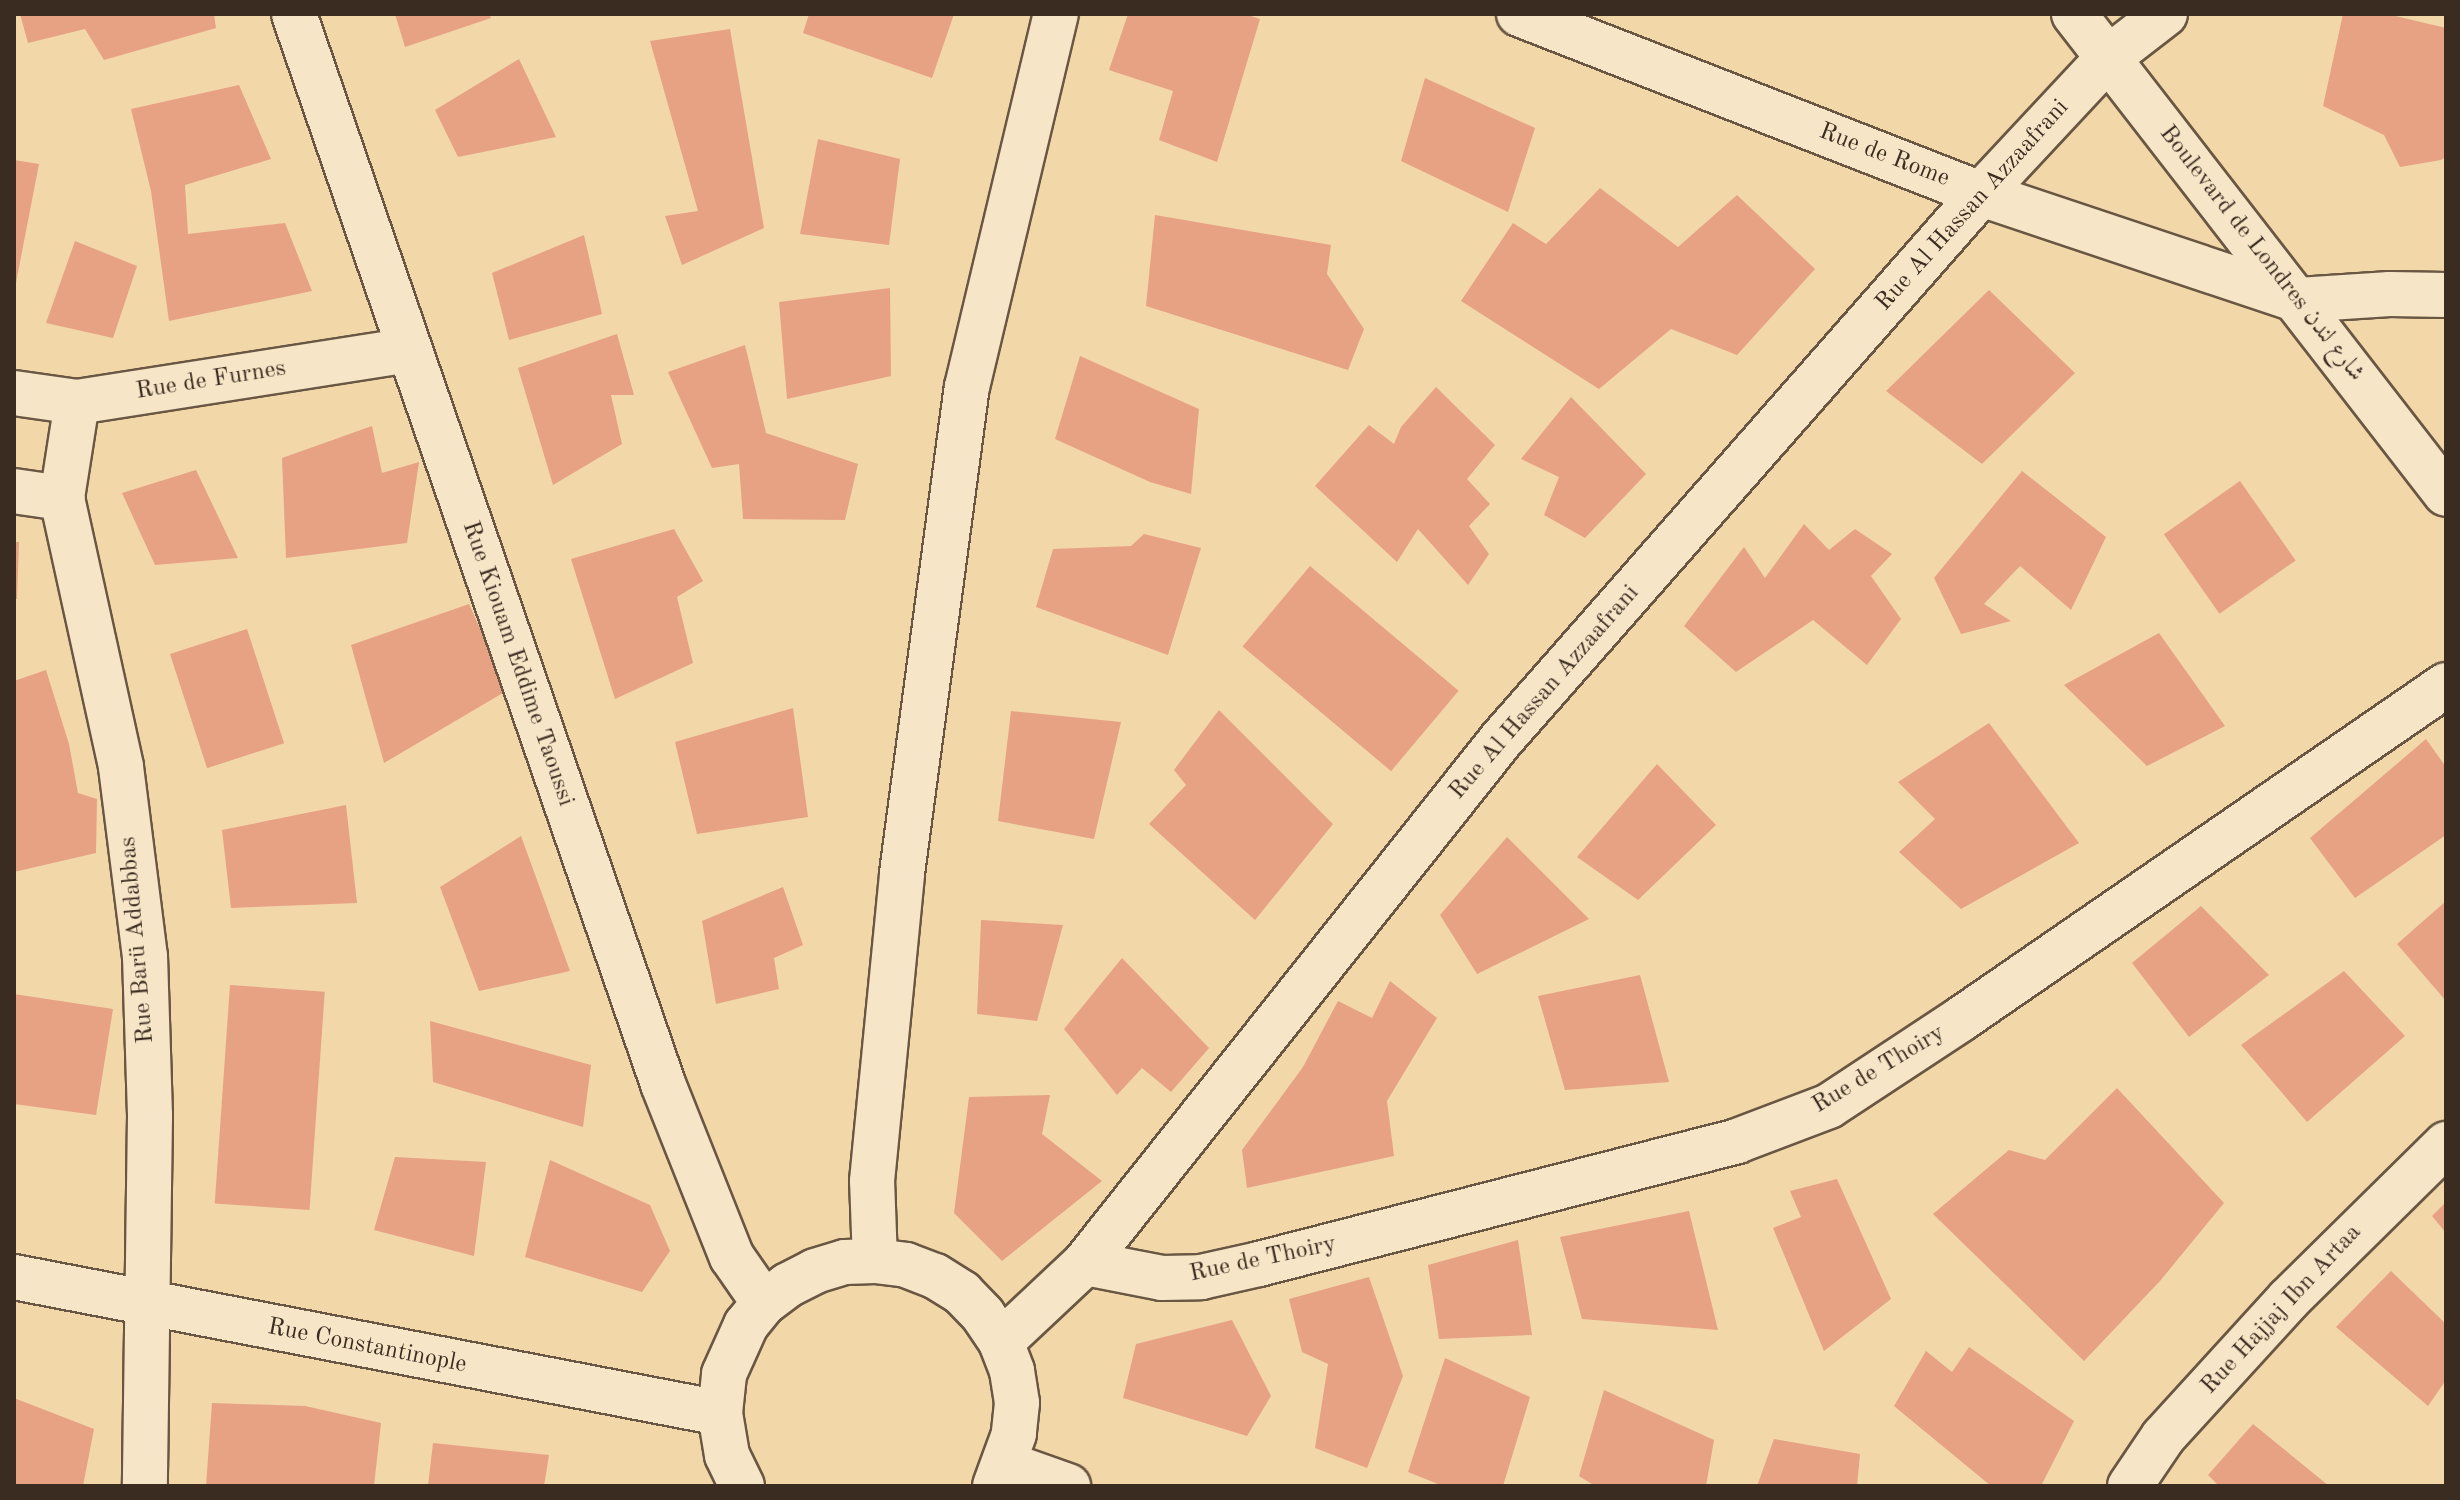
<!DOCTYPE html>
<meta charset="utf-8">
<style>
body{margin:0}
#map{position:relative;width:2460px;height:1500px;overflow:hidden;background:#f2d7a9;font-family:"Old Standard TT",Amiri,serif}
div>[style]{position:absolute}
.building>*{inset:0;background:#e7a284;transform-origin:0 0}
.roads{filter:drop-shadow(2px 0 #695743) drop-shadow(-2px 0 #695743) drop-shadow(0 2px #695743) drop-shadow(0 -2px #695743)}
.minor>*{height:44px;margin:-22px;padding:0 22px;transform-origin:22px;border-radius:22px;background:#f7e5c7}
span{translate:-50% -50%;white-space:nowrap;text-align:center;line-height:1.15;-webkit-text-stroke:6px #f7e5c7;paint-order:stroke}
.street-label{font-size:24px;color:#3b2c21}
.frame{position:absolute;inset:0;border:16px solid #3b2c21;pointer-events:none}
</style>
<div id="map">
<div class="building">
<div style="clip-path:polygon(20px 14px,214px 14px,216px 28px,104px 60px,85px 29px,28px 43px)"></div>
<div style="clip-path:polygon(395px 14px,489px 14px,491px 18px,405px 47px)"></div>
<div style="clip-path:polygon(809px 14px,954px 14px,932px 78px,803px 33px)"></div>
<div style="clip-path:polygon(1128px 14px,1245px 14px,1260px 19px,1217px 162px,1159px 140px,1173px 91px,1109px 70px)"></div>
<div style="clip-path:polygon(2343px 14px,2387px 14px,2446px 28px,2446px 157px,2441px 160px,2400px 167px,2384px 135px,2323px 106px)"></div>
<div style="clip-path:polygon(730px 29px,764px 228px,682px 265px,665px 216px,698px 211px,650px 41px)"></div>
<div style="clip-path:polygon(519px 59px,556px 137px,458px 157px,435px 110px)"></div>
<div style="clip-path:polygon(1425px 78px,1535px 128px,1508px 212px,1401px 161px)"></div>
<div style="clip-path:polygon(239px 85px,271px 159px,185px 185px,188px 234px,285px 223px,312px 291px,169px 321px,151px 191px,131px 109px)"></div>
<div style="clip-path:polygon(818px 139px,900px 159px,889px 245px,800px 234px)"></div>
<div style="clip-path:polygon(14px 160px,39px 164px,15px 288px,14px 288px)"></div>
<div style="clip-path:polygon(1600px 188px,1678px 247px,1737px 195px,1815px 269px,1737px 355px,1671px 329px,1599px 389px,1461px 301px,1513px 223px,1546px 244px)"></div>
<div style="clip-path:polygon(1155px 215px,1331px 245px,1327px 274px,1364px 329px,1348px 370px,1146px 306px)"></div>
<div style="clip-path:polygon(584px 235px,602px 314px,509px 340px,492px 273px)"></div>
<div style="clip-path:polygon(75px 241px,137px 266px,113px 338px,46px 323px)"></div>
<div style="clip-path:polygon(890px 288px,891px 376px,787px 399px,779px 302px)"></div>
<div style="clip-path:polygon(1989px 290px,2075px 373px,1982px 464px,1886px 391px)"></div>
<div style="clip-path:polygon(617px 334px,634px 395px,611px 395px,622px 444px,553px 485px,518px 368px)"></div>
<div style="clip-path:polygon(745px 345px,766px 433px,858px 464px,845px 520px,743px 519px,739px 464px,712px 468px,668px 372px)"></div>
<div style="clip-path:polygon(1080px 356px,1199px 409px,1191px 494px,1150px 482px,1055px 439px)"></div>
<div style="clip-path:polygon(1436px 387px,1495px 445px,1467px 479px,1490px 504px,1469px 526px,1489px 554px,1468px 585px,1418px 529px,1397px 562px,1315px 486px,1369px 425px,1394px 444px,1401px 427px)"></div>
<div style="clip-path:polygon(1571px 397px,1646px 474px,1585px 538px,1544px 515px,1559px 477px,1521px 459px)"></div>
<div style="clip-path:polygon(372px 426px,382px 473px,419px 462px,407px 543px,286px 558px,282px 458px)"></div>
<div style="clip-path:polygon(196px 470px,238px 558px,155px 565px,122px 493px)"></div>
<div style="clip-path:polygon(2022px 471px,2106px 537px,2071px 610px,2020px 566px,1984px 604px,2011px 621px,1961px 634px,1934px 578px)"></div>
<div style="left:2240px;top:481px;width:97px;height:93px;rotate:55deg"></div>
<div style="clip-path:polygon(1804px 524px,1829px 550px,1855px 529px,1892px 554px,1871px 576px,1901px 619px,1867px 665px,1813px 620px,1736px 672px,1684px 626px,1744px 547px,1765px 578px)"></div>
<div style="clip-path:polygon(674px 529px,703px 581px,677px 597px,693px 663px,615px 699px,571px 559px)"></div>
<div style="clip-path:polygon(1144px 534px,1201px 548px,1168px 655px,1036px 607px,1053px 549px,1131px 546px)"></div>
<div style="clip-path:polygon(14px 542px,19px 542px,17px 599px,14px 599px)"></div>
<div style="left:1310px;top:566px;width:194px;height:105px;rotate:40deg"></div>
<div style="clip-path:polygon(469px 604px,508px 690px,384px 763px,351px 645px)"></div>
<div style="left:247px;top:629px;width:120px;height:81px;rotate:72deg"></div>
<div style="clip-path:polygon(2159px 633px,2225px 726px,2147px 766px,2064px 685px)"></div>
<div style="clip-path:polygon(46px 670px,69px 744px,78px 793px,97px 799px,96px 853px,14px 872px,14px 681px)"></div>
<div style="clip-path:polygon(793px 708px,808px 817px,697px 834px,675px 742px)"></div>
<div style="clip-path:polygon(1219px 710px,1333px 824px,1255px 920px,1149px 824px,1186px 785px,1174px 770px)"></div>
<div style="clip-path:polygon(1011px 711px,1121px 722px,1094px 839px,998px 821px)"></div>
<div style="clip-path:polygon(1989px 723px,2079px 843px,1961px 909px,1899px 852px,1935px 819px,1898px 782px)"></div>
<div style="clip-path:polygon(2426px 739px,2446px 767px,2446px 835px,2355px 898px,2310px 838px)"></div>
<div style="clip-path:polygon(1657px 764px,1716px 825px,1638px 900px,1577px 857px)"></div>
<div style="clip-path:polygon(346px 805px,357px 903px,231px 908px,222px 830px)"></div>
<div style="clip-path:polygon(521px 836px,570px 971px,479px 991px,440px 887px)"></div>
<div style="clip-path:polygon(1507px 837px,1589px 919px,1477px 974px,1440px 915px)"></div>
<div style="clip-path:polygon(783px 887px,803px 945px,774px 958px,779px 989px,716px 1004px,702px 921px)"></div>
<div style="clip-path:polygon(2446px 901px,2446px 1001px,2397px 944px)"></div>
<div style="clip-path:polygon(2201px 906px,2269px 975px,2189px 1037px,2132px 963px)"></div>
<div style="clip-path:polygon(981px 920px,1063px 925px,1037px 1021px,977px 1014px)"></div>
<div style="clip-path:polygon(1122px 958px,1209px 1048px,1171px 1092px,1142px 1068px,1117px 1095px,1064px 1029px)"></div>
<div style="clip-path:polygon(2344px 971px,2405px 1036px,2307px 1122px,2241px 1045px)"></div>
<div style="clip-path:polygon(1640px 975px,1669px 1082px,1565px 1090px,1538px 996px)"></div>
<div style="clip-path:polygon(1390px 981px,1437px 1018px,1387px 1101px,1394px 1156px,1247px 1188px,1242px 1150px,1303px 1067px,1338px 1001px,1372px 1018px)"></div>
<div style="left:230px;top:985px;width:95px;height:219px;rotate:4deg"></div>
<div style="clip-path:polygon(14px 994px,113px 1009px,96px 1115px,14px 1104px)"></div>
<div style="clip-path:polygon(430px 1021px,591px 1065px,583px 1127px,433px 1082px)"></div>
<div style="clip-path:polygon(2117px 1088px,2224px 1203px,2160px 1281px,2084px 1361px,1933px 1214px,2009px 1150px,2045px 1160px)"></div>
<div style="clip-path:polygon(1050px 1095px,1042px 1134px,1102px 1181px,1002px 1261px,954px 1213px,969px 1097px)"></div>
<div style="clip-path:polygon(395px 1157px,486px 1162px,474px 1256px,374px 1230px)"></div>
<div style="clip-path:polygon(550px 1160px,650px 1205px,670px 1251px,642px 1292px,525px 1257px)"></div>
<div style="clip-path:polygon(1837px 1179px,1891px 1299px,1824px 1351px,1773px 1228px,1801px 1217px,1790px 1191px)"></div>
<div style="clip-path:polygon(2446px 1202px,2446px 1233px,2432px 1216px)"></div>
<div style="clip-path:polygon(1689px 1211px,1718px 1330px,1582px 1319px,1560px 1237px)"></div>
<div style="clip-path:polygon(1518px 1240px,1532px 1335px,1439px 1339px,1428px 1265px)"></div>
<div style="clip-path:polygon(2391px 1271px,2446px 1324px,2446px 1380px,2428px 1406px,2336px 1327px)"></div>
<div style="clip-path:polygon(1369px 1277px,1403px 1376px,1367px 1468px,1315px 1448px,1328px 1364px,1302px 1352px,1289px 1299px)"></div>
<div style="clip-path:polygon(1232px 1320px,1271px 1396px,1247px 1436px,1123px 1398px,1136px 1344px)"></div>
<div style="clip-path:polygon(1969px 1347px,2074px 1421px,2041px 1486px,1991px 1486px,1894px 1406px,1926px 1351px,1952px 1372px)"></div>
<div style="clip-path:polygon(1445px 1358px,1530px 1397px,1503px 1486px,1443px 1486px,1408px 1472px)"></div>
<div style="clip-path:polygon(1604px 1390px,1714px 1440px,1706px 1486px,1595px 1486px,1579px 1476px)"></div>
<div style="clip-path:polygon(14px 1398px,94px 1429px,83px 1486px,14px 1486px)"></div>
<div style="clip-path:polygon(212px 1403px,305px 1406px,381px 1423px,374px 1486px,206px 1486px)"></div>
<div style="clip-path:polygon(2253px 1424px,2329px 1486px,2219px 1486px,2208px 1475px)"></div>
<div style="clip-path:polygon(1774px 1439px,1860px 1454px,1857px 1486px,1757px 1486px)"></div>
<div style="clip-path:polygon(433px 1443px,549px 1455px,544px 1486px,428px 1486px)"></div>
</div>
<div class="roads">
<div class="minor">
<div style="left:294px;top:14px;width:1132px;rotate:70.97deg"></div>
<div style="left:663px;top:1084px;width:186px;rotate:68.3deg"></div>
<div style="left:732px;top:1257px;width:56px;rotate:55.2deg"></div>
<div style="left:1519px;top:14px;width:496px;rotate:21.3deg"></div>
<div style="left:1981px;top:194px;width:334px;rotate:18.5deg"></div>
<div style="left:2298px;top:300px;width:92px;rotate:-3.7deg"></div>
<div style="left:2390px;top:294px;width:56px;rotate:1deg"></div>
<div style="left:2074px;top:14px;width:607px;rotate:52.22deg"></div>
<div style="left:14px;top:393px;width:64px;rotate:8.1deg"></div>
<div style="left:77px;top:402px;width:335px;rotate:-8.9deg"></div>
<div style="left:77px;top:402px;width:97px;rotate:98.9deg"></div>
<div style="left:62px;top:498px;width:275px;rotate:77.6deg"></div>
<div style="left:121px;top:767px;width:191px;rotate:82.8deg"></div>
<div style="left:145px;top:956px;width:160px;rotate:88.2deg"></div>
<div style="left:150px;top:1116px;width:370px;rotate:90.8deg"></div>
<div style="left:14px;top:491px;width:49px;rotate:8.3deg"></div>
<div style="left:875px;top:1261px;width:80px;rotate:-92.1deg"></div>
<div style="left:872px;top:1181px;width:309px;rotate:-84.4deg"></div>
<div style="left:902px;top:873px;width:490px;rotate:-82.4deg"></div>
<div style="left:967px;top:387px;width:383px;rotate:-76.6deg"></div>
<div style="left:1085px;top:1263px;width:78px;rotate:11deg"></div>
<div style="left:1162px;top:1278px;width:39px;rotate:-1deg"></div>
<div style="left:1201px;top:1277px;width:59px;rotate:-12.6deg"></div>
<div style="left:1259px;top:1264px;width:494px;rotate:-14.4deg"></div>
<div style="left:1737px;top:1141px;width:98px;rotate:-20.8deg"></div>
<div style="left:1829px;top:1106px;width:158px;rotate:-33.4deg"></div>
<div style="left:1961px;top:1019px;width:589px;rotate:-34.55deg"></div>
<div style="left:14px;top:1277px;width:719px;rotate:10.9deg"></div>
<div style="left:1001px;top:1342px;width:115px;rotate:-43.2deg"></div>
<div style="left:1085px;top:1263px;width:667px;rotate:-51.51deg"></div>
<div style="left:1500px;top:741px;width:728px;rotate:-48.67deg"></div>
<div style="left:1981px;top:194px;width:186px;rotate:-47deg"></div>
<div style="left:2108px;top:58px;width:72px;rotate:-37.7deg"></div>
<div style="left:1006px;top:1464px;width:66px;rotate:19.5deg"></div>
<div style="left:742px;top:1486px;width:34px;rotate:-116deg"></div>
<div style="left:727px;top:1455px;width:43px;rotate:-99.5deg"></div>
<div style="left:720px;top:1413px;width:39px;rotate:-84deg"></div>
<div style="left:724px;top:1374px;width:54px;rotate:-65.8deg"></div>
<div style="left:746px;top:1325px;width:28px;rotate:-51deg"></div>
<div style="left:764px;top:1303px;width:30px;rotate:-37deg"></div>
<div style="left:788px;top:1285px;width:30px;rotate:-27deg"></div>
<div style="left:815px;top:1271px;width:31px;rotate:-17deg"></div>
<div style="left:845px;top:1262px;width:30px;rotate:-2deg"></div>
<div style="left:875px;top:1261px;width:31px;rotate:7deg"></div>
<div style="left:906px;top:1265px;width:31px;rotate:21deg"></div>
<div style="left:935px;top:1276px;width:32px;rotate:32deg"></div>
<div style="left:962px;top:1293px;width:30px;rotate:46deg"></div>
<div style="left:983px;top:1315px;width:32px;rotate:56deg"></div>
<div style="left:1001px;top:1342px;width:31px;rotate:69deg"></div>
<div style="left:1012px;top:1371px;width:32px;rotate:81deg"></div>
<div style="left:1017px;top:1403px;width:31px;rotate:96deg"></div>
<div style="left:1014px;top:1434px;width:55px;rotate:110.1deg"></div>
<div style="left:2130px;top:1486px;width:59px;rotate:-56deg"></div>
<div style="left:2163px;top:1437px;width:187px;rotate:-47.6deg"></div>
<div style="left:2289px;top:1299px;width:221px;rotate:-44.6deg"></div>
</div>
</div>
<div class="street-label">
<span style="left:1884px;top:156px;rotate:21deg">Rue de Rome</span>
<span style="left:1973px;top:206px;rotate:-48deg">Rue Al Hassan Azzaafrani</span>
<span style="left:2261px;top:254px;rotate:52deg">Boulevard de Londres شارع لندن</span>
<span style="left:211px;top:381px;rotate:-9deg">Rue de Furnes</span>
<span style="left:517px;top:664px;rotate:71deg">Rue Kiouam Eddime Taoussi</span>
<span style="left:1545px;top:693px;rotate:-49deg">Rue Al Hassan Azzaafrani</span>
<span style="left:138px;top:940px;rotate:-95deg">Rue Barü Addabbas</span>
<span style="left:1879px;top:1070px;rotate:-31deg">Rue de Thoiry</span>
<span style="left:1263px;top:1260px;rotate:-12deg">Rue de Thoiry</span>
<span style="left:2282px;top:1310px;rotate:-47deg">Rue Hajjaj Ibn Artaa</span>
<span style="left:367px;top:1347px;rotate:11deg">Rue Constantinople</span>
</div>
<div class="frame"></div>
</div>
